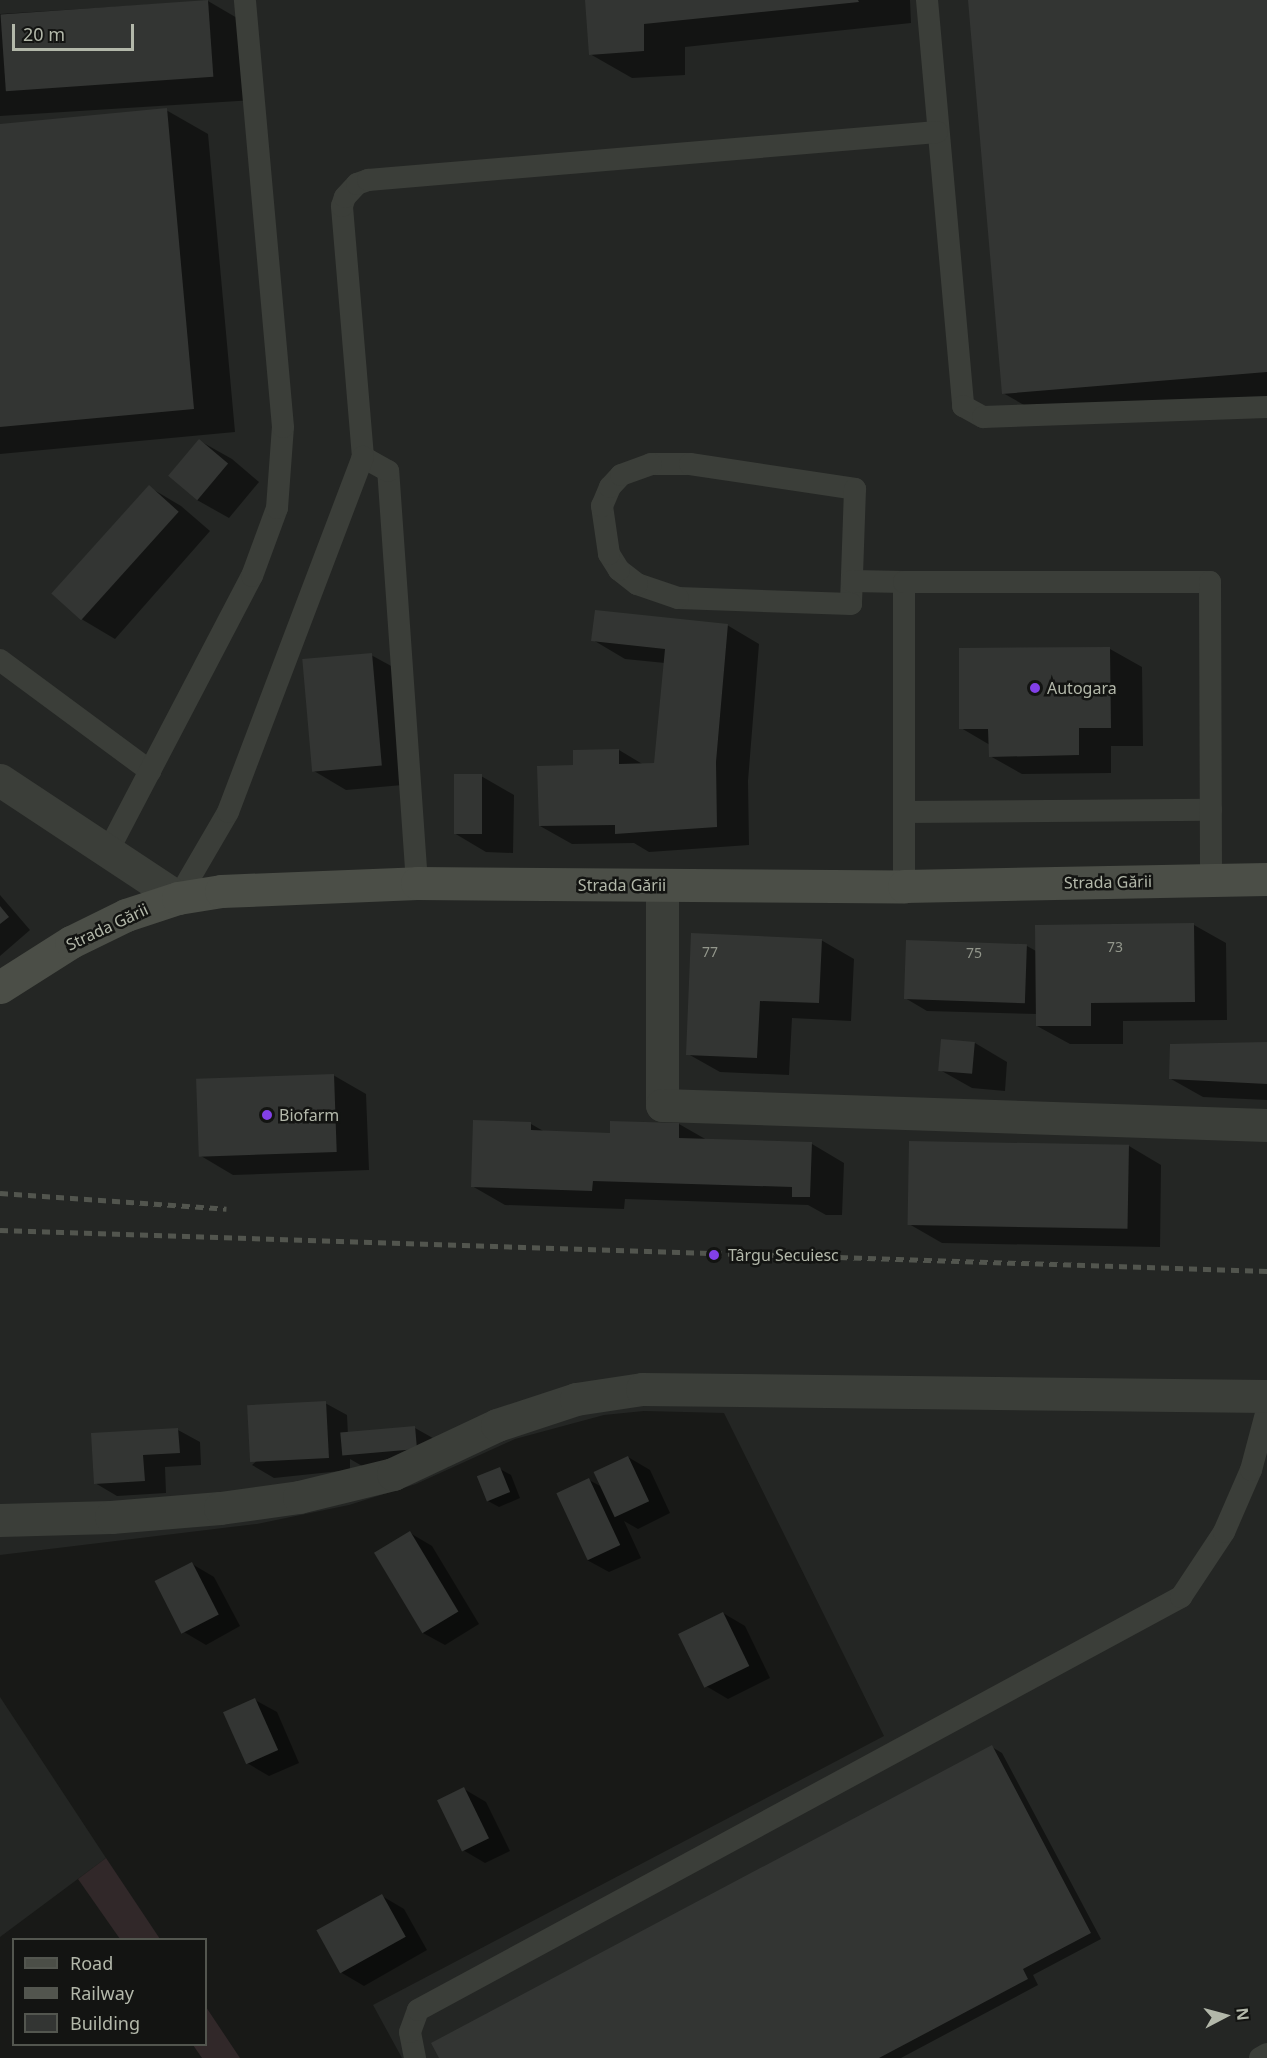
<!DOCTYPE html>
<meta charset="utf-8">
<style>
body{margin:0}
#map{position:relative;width:1267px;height:2058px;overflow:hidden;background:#181917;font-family:"Noto Sans",sans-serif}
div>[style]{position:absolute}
.built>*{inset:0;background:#242624}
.green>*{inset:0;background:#312829}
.shadow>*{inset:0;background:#0007}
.building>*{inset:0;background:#333533;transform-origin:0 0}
.service>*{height:22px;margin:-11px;padding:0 11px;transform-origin:11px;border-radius:11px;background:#3b3e39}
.minor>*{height:33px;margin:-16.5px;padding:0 16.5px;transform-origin:16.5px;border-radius:16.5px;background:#3b3e39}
.secondary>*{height:33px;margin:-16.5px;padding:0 16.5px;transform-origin:16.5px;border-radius:16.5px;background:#4b4e47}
.rail>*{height:4.5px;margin-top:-2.25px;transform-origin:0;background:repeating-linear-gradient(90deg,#52554e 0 8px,transparent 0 14px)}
.dots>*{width:16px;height:16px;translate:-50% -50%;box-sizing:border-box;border:3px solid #131412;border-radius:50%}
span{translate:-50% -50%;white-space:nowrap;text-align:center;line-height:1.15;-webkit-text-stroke:5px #131412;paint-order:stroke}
.number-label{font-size:14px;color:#93978c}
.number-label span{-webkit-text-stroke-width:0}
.poi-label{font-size:16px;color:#b3b8aa}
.left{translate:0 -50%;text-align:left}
.street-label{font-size:16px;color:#b3b8aa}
.legend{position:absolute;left:12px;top:1938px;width:195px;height:108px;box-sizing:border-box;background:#131412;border:2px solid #53564f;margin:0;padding:8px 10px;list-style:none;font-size:18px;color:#b3b8aa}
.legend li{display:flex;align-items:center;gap:12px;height:30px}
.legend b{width:30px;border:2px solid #53564f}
.north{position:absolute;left:1195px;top:1986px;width:60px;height:60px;-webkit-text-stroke:4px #131412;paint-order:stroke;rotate:84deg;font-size:16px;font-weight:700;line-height:24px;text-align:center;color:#b3b8aa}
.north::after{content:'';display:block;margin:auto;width:21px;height:27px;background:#b3b8aa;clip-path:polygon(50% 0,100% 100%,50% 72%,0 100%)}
.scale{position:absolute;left:12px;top:24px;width:122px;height:27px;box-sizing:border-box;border:3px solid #b3b8aa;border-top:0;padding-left:8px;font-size:18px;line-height:21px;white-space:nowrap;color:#b3b8aa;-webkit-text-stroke:4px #131412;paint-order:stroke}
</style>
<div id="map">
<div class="built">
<div style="clip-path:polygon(0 0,1267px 0,1267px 2058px,402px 2058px,373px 2005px,884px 1736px,724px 1413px,644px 1411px,604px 1415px,515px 1439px,416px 1484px,349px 1505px,257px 1524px,0 1555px)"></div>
<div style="clip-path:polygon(0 1697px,106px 1858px,0 1937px)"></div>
</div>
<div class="green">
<div style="clip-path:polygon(106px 1858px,160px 1939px,120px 1939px,78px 1879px)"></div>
<div style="clip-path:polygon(206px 2007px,240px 2058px,202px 2058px,193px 2045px,206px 2044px)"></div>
</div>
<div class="shadow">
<div style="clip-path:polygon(586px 0,910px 0,911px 23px,685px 47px,685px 75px,632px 78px,590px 54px)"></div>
<div style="clip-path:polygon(969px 0,1267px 0,1267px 398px,1045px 417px,1003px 393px)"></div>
<div style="clip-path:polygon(208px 1px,249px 25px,254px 100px,0 116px,0 14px)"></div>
<div style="clip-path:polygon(166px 110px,208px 134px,235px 432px,0 454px,0 125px)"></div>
<div style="clip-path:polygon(200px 441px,232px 459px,259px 482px,229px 518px,197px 500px)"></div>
<div style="clip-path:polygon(149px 487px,181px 506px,210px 531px,115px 639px,83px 620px,54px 594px)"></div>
<div style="clip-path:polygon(727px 625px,759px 644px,748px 781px,749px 845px,649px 852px,634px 843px,572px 844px,540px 826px,575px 767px,619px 750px,644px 765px,656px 764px,665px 663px,625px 659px,593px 640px)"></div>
<div style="clip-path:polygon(1110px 649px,1142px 667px,1143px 746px,1111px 746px,1111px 773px,1022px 774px,990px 756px,990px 745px,961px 728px)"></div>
<div style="clip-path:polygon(371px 655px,404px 673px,414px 784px,346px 790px,314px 771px)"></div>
<div style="clip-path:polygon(481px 776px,514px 795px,513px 853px,486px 852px,454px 833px)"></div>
<div style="clip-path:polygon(0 895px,30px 930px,0 956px)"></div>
<div style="clip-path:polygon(1194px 925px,1226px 943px,1227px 1020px,1123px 1021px,1123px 1044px,1070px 1044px,1037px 1026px,1037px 1014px,927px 1011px,905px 998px,1027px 946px,1036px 951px)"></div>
<div style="clip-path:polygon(821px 940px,854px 959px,851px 1021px,792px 1018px,789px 1075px,720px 1072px,688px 1054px)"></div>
<div style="clip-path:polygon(975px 1043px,1007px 1062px,1005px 1091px,972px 1088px,940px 1070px)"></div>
<div style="clip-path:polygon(1267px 1044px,1267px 1100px,1203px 1097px,1171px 1079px)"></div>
<div style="clip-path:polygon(333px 1075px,366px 1094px,369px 1170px,233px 1175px,201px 1156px)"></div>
<div style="clip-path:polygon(531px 1124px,545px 1132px,612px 1135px,679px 1124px,707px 1140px,812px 1144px,844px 1163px,842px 1215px,826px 1215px,808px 1205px,625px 1199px,624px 1209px,505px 1205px,472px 1186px)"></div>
<div style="clip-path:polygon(911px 1142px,1129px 1146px,1161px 1165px,1160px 1247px,942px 1243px,909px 1224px)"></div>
<div style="clip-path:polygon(325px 1403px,347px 1415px,348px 1435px,415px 1428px,447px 1446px,449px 1467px,376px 1474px,350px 1459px,350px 1470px,274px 1478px,252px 1465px)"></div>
<div style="clip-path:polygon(178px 1430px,200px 1442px,201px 1465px,165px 1467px,166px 1493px,117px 1496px,95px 1483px)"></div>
<div style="clip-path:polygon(628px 1457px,650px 1470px,670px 1513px,638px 1529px,624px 1521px,641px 1558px,609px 1572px,587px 1560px,589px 1480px,602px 1487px)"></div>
<div style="clip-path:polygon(500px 1469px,511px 1475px,520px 1498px,499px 1507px,488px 1501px)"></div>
<div style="clip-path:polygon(410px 1533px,432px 1546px,479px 1624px,445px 1645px,423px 1633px)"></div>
<div style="clip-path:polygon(192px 1564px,214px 1577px,240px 1626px,206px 1645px,184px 1632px)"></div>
<div style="clip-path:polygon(723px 1613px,745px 1626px,770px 1678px,728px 1699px,706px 1686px)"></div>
<div style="clip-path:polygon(255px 1700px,277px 1712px,299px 1763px,269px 1776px,247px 1763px)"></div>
<div style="clip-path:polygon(992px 1747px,1002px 1753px,1101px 1939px,1033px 1975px,1038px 1985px,901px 2058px,440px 2058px)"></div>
<div style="clip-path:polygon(464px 1789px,486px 1802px,510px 1851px,485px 1863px,463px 1850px)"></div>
<div style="clip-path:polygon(382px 1896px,404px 1909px,427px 1950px,364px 1986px,342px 1973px)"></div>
</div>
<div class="building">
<div style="left:208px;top:0;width:77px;height:208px;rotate:86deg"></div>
<div style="clip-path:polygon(585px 0,858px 0,859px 2px,644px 24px,644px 51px,589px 55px)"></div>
<div style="clip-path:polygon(968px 0,1267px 0,1267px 372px,1002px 394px)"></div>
<div style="clip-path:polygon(167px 108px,194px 409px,0 427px,0 124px)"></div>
<div style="left:199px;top:439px;width:38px;height:48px;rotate:40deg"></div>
<div style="left:149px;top:485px;width:40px;height:146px;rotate:42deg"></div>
<div style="clip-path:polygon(595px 610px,728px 624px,716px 762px,717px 827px,615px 834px,615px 825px,539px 826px,537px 766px,573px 765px,573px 750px,619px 749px,619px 764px,654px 763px,665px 649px,591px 641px)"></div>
<div style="clip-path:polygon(1110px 647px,1111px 728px,1079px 728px,1079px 755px,989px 757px,988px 729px,959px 729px,959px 648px)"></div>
<div style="left:372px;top:653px;width:113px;height:70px;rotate:85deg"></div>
<div style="left:454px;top:774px;width:28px;height:60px"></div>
<div style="clip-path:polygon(0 906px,9px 917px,0 924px)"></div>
<div style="clip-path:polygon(1194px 923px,1195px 1002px,1091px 1003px,1091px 1026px,1036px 1026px,1035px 925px)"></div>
<div style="clip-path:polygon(691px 933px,822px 939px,819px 1003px,760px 1001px,757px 1058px,686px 1055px)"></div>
<div style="left:906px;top:940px;width:121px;height:59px;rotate:2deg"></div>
<div style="left:941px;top:1039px;width:34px;height:32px;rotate:5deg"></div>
<div style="clip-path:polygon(1267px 1042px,1267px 1084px,1169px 1079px,1170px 1044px)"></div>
<div style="left:334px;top:1074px;width:78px;height:138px;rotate:88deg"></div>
<div style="clip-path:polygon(473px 1120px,531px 1122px,531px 1130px,610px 1133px,610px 1121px,679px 1123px,679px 1138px,812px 1142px,810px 1197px,792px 1197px,792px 1187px,593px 1181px,592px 1191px,471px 1187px)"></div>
<div style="left:909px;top:1141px;width:220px;height:84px;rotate:1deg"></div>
<div style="left:326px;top:1401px;width:57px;height:79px;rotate:87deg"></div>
<div style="left:415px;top:1426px;width:23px;height:75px;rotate:85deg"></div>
<div style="clip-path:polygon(178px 1428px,180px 1453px,143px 1455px,145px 1481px,94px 1484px,91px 1433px)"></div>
<div style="left:628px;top:1456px;width:50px;height:38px;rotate:65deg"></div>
<div style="left:500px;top:1467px;width:27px;height:25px;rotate:68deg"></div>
<div style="left:589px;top:1478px;width:74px;height:36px;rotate:65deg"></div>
<div style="left:410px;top:1531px;width:94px;height:42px;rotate:59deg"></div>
<div style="left:192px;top:1562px;width:59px;height:42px;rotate:63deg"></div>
<div style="left:723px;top:1612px;width:60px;height:50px;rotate:64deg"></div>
<div style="left:255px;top:1698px;width:57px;height:35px;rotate:66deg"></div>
<div style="clip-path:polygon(992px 1745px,1091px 1933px,1023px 1969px,1028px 1979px,879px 2058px,439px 2058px,431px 2043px)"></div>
<div style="left:464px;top:1787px;width:57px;height:30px;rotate:64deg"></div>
<div style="left:382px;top:1894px;width:49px;height:75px;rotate:61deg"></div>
</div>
<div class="service">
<div style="left:927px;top:0;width:408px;rotate:84.9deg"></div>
<div style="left:963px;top:406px;width:23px;rotate:29deg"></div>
<div style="left:983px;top:417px;width:284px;rotate:-2deg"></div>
<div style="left:651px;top:464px;width:39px"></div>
<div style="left:690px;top:464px;width:167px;rotate:8.6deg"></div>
<div style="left:855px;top:489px;width:115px;rotate:92deg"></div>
<div style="left:851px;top:604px;width:173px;rotate:-178deg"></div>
<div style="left:678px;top:598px;width:43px;rotate:-161.1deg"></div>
<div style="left:637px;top:584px;width:23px;rotate:-142deg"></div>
<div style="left:619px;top:570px;width:19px;rotate:-122deg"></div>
<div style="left:609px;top:554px;width:49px;rotate:-98.3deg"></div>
<div style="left:602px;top:506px;width:21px;rotate:-67deg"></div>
<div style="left:610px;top:487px;width:16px;rotate:-47deg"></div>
<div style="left:621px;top:475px;width:32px;rotate:-20deg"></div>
<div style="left:852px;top:581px;width:52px;rotate:1.1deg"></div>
<div style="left:0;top:660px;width:187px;rotate:36.5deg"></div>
<div style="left:904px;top:812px;width:307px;rotate:-0.4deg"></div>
<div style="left:107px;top:853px;width:313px;rotate:-62.4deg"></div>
<div style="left:252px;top:576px;width:72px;rotate:-69.8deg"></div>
<div style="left:277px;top:508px;width:81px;rotate:-85.8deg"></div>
<div style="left:283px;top:427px;width:429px;rotate:-95.1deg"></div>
<div style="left:417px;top:883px;width:413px;rotate:-94deg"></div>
<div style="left:388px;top:471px;width:29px;rotate:-151deg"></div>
<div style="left:363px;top:457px;width:252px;rotate:-94.8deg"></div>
<div style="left:342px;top:206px;width:9px;rotate:-72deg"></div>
<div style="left:345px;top:197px;width:18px;rotate:-47deg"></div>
<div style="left:357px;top:184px;width:12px;rotate:-20deg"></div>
<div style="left:368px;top:180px;width:571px;rotate:-4.82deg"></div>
<div style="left:904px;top:886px;width:304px;rotate:-90deg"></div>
<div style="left:904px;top:582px;width:306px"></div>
<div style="left:1210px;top:582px;width:298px;rotate:89.8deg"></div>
<div style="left:178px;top:898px;width:99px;rotate:-59.8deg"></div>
<div style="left:228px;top:812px;width:380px;rotate:-69.2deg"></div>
<div style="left:415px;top:2058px;width:26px;rotate:-101deg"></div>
<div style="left:410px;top:2032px;width:23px;rotate:-70deg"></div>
<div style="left:418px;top:2010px;width:868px;rotate:-28.43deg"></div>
<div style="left:1181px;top:1597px;width:78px;rotate:-56.5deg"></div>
<div style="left:1224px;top:1532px;width:68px;rotate:-66.5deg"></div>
<div style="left:1251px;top:1470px;width:62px;rotate:-75.1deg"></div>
<div style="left:1260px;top:2058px;width:8px;rotate:-30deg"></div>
</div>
<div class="minor">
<div style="left:0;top:780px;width:214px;rotate:33.5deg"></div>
<div style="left:662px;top:885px;width:220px;rotate:90deg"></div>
<div style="left:662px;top:1105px;width:605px;rotate:1.89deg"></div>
<div style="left:0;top:1520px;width:111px;rotate:-1.5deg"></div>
<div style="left:111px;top:1517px;width:109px;rotate:-4.7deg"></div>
<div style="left:220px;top:1508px;width:80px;rotate:-7.9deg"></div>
<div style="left:299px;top:1497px;width:97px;rotate:-13.7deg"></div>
<div style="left:393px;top:1474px;width:115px;rotate:-25.2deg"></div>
<div style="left:497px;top:1425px;width:83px;rotate:-18.2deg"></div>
<div style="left:576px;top:1399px;width:67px;rotate:-8.6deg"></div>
<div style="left:642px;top:1389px;width:625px;rotate:0.64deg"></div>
</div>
<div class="secondary">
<div style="left:0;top:987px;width:84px;rotate:-32.4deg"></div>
<div style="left:71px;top:942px;width:61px;rotate:-26.1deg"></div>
<div style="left:126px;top:915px;width:55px;rotate:-18.1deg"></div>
<div style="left:178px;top:898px;width:44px;rotate:-9.2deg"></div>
<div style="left:221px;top:891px;width:196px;rotate:-2.3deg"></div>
<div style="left:417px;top:883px;width:487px;rotate:0.4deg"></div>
<div style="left:904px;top:886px;width:363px;rotate:-1.1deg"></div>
</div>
<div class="rail">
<div style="left:0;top:1193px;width:227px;rotate:4deg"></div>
<div style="left:0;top:1230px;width:1268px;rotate:1.85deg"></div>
</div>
<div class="dots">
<div style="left:1035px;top:688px;background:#8240e8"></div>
<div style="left:267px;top:1115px;background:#8240e8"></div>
<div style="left:714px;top:1255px;background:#8240e8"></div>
</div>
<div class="number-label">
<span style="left:1115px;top:947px">73</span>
<span style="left:710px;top:952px">77</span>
<span style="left:974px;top:953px">75</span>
</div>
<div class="poi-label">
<span class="left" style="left:1047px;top:688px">Autogara</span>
<span class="left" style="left:279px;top:1115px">Biofarm</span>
<span class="left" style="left:728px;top:1255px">Târgu Secuiesc</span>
</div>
<div class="street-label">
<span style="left:1108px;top:882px;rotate:-1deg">Strada Gării</span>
<span style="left:622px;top:885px">Strada Gării</span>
<span style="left:107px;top:927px;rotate:-25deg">Strada Gării</span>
</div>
<ul class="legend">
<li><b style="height:8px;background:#4b4e47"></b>Road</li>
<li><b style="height:8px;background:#52554e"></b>Railway</li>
<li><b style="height:16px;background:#333533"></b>Building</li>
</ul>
<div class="north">N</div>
<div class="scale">20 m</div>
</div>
